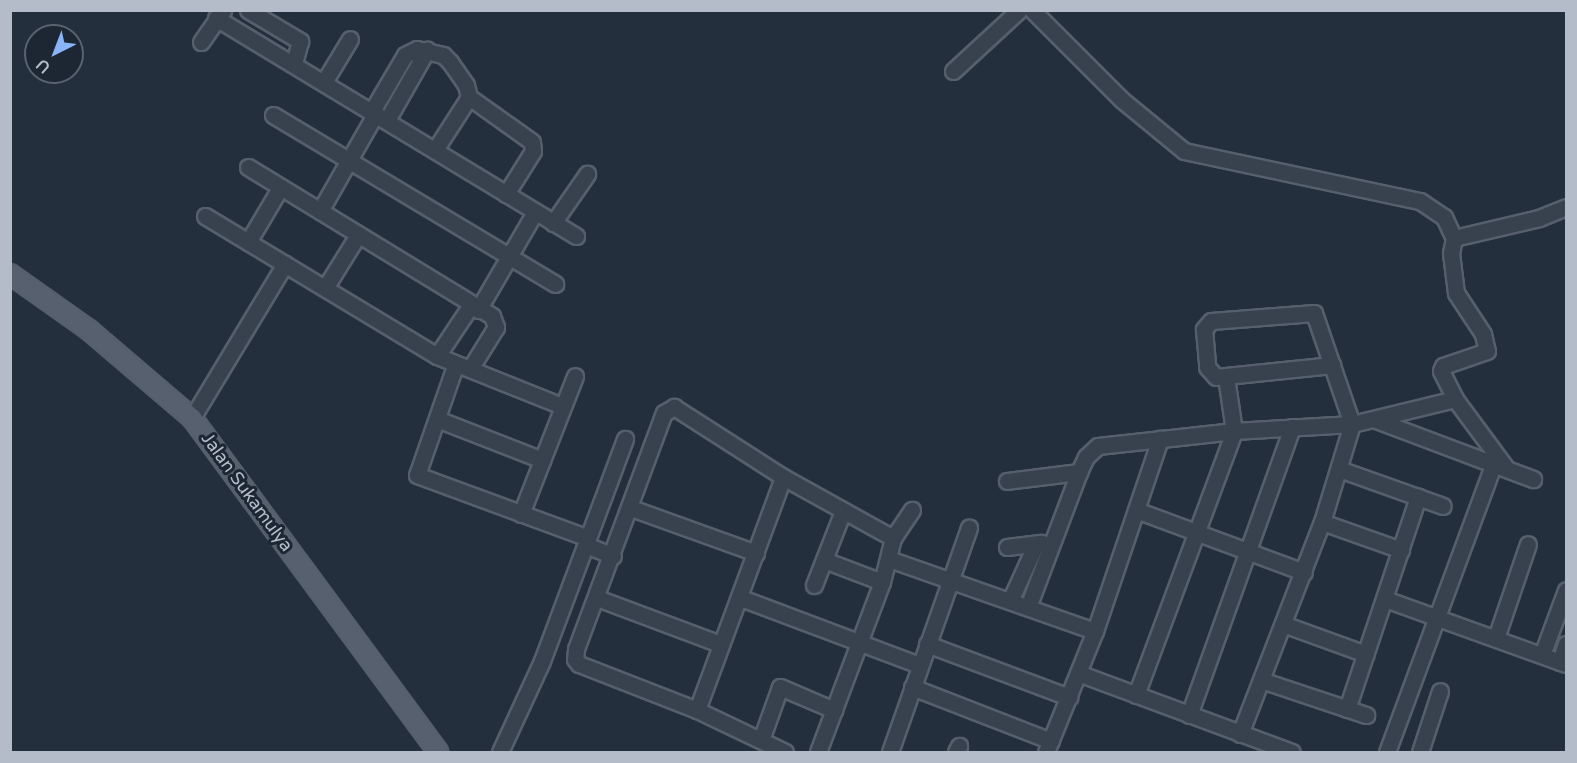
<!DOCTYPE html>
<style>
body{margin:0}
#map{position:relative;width:1577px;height:763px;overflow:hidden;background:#242f3e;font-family:"Varela Round",sans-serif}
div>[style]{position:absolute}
.roads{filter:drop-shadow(2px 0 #565f6c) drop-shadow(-2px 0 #565f6c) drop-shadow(0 2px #565f6c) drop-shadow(0 -2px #565f6c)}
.minor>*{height:15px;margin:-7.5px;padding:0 7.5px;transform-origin:7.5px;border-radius:7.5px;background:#38414e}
.major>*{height:18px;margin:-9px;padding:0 9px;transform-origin:9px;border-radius:9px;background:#56606e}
span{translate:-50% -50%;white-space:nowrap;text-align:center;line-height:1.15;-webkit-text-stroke:6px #1d2633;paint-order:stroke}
.street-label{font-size:18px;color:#b4bcc9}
.frame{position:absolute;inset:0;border:12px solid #b4bcc9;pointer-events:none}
.north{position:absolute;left:24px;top:24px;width:60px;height:60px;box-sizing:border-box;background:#1d2633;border:2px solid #59626f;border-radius:50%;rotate:222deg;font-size:16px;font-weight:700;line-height:24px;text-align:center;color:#b4bcc9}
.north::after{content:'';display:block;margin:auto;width:21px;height:27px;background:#8ab4f8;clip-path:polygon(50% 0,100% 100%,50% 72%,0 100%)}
</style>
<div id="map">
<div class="roads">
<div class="minor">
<div style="left:248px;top:10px;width:61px;rotate:30.8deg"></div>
<div style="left:300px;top:41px;width:23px;rotate:105deg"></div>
<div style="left:1032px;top:10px;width:127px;rotate:45deg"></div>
<div style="left:1122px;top:100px;width:80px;rotate:39.4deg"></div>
<div style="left:1184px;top:151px;width:241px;rotate:12deg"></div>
<div style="left:1420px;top:201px;width:29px;rotate:34deg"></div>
<div style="left:1444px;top:217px;width:23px;rotate:65deg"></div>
<div style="left:1454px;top:238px;width:87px;rotate:-13.2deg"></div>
<div style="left:1539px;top:218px;width:29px;rotate:-22deg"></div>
<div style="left:216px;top:18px;width:421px;rotate:31.2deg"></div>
<div style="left:201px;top:42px;width:39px;rotate:-55deg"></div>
<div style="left:953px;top:71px;width:90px;rotate:-42.7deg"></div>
<div style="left:324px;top:82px;width:50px;rotate:-58.8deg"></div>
<div style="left:372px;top:111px;width:65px;rotate:-59.5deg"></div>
<div style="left:405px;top:55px;width:13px;rotate:-27deg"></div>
<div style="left:417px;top:49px;width:27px;rotate:13deg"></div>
<div style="left:443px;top:55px;width:10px;rotate:45deg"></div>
<div style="left:450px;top:62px;width:28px;rotate:55deg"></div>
<div style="left:466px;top:85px;width:12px;rotate:76deg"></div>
<div style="left:273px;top:115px;width:329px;rotate:30.9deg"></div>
<div style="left:387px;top:120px;width:81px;rotate:-60.3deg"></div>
<div style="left:435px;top:150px;width:63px;rotate:-57.3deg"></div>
<div style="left:469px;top:97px;width:77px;rotate:35.5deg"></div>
<div style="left:532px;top:142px;width:9px;rotate:84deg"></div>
<div style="left:533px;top:151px;width:51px;rotate:122.1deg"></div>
<div style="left:248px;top:167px;width:286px;rotate:31.4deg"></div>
<div style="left:492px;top:316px;width:12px;rotate:70deg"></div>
<div style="left:496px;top:327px;width:49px;rotate:121.8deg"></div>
<div style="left:320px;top:211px;width:113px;rotate:-60.3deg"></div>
<div style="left:205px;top:216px;width:271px;rotate:31.1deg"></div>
<div style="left:437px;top:356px;width:129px;rotate:21.8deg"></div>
<div style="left:553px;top:223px;width:60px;rotate:-55.2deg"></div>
<div style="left:1454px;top:238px;width:15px;rotate:101deg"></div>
<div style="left:1451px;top:253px;width:40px;rotate:82.9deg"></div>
<div style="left:1456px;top:293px;width:49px;rotate:56.6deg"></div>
<div style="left:1483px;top:334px;width:17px;rotate:77deg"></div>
<div style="left:1487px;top:351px;width:46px;rotate:161.2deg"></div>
<div style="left:1443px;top:366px;width:5px;rotate:112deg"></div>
<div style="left:1441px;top:371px;width:31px;rotate:63deg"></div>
<div style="left:1455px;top:399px;width:86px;rotate:53.5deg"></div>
<div style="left:248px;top:242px;width:63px;rotate:-59.3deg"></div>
<div style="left:325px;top:288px;width:62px;rotate:-58.1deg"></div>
<div style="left:478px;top:310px;width:113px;rotate:-59.8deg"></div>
<div style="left:437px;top:356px;width:61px;rotate:-56.3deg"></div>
<div style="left:455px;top:366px;width:115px;rotate:109.2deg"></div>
<div style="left:417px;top:475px;width:182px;rotate:20.2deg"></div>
<div style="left:588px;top:538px;width:131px;rotate:110.5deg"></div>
<div style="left:542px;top:661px;width:100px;rotate:114.8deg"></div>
<div style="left:192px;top:418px;width:180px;rotate:-58.9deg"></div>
<div style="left:437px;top:419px;width:113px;rotate:21.3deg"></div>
<div style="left:1376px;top:420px;width:168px;rotate:20.6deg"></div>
<div style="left:1339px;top:469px;width:110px;rotate:19.6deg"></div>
<div style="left:1007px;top:481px;width:73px;rotate:-7.1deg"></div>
<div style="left:631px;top:508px;width:133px;rotate:19.8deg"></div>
<div style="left:1136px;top:510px;width:179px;rotate:20.3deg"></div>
<div style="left:521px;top:514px;width:148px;rotate:-68.6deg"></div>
<div style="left:1322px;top:522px;width:84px;rotate:19.5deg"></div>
<div style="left:588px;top:538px;width:106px;rotate:-69.5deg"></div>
<div style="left:586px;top:545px;width:29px;rotate:22deg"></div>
<div style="left:1007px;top:547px;width:35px;rotate:-7deg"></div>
<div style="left:889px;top:559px;width:218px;rotate:19.3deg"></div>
<div style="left:824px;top:560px;width:62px;rotate:20.8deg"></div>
<div style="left:814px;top:585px;width:79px;rotate:-68.6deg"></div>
<div style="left:597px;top:598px;width:131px;rotate:20.5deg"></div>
<div style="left:741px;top:598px;width:190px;rotate:20.6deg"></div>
<div style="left:1385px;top:599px;width:192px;rotate:19.8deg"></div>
<div style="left:1010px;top:601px;width:63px;rotate:-65.5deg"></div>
<div style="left:1028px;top:607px;width:144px;rotate:-69.3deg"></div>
<div style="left:1079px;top:472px;width:17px;rotate:-65deg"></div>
<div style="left:1086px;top:457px;width:16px;rotate:-43deg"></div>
<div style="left:1098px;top:446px;width:137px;rotate:-6.3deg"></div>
<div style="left:1234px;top:431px;width:118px;rotate:-3.4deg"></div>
<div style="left:1352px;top:424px;width:106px;rotate:-13.6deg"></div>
<div style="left:1283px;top:624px;width:88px;rotate:19.9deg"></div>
<div style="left:1496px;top:638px;width:99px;rotate:-71.2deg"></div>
<div style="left:927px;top:644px;width:152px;rotate:20.5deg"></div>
<div style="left:1542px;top:655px;width:69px;rotate:-69.7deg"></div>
<div style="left:1560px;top:662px;width:19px;rotate:-72deg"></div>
<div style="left:1078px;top:673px;width:228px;rotate:20.3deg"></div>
<div style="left:1261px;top:680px;width:111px;rotate:18.4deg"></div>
<div style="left:912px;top:687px;width:149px;rotate:21.2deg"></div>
<div style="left:1136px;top:695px;width:282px;rotate:-69.6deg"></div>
<div style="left:1234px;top:431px;width:55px;rotate:-98.4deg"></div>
<div style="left:1347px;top:709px;width:224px;rotate:-71.5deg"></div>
<div style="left:697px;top:710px;width:248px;rotate:-69.7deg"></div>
<div style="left:1189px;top:715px;width:306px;rotate:-70.3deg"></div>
<div style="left:1240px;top:734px;width:227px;rotate:-68.9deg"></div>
<div style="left:1322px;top:522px;width:102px;rotate:-73deg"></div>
<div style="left:1352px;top:424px;width:117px;rotate:-108.9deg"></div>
<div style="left:1314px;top:313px;width:103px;rotate:175.6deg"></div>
<div style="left:1211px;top:321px;width:11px;rotate:131deg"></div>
<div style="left:1204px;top:329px;width:38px;rotate:85deg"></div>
<div style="left:1207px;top:367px;width:13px;rotate:48deg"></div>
<div style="left:1216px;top:377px;width:117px;rotate:-5.9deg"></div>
<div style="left:761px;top:740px;width:56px;rotate:-70.3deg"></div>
<div style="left:780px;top:687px;width:59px;rotate:23.1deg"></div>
<div style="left:785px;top:752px;width:98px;rotate:-154.5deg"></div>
<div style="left:697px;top:710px;width:127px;rotate:-158.7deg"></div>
<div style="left:579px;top:664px;width:6px;rotate:-129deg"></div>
<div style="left:575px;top:659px;width:10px;rotate:-84deg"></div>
<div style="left:576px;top:649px;width:252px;rotate:-69.6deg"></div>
<div style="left:664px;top:413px;width:12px;rotate:-31deg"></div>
<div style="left:674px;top:407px;width:130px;rotate:32.7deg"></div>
<div style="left:783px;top:477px;width:126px;rotate:29deg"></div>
<div style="left:818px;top:752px;width:182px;rotate:-69.4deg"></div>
<div style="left:882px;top:582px;width:45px;rotate:-76deg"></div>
<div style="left:893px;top:538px;width:34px;rotate:-56deg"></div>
<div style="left:890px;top:752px;width:238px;rotate:-70.6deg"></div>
<div style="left:956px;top:752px;width:7px;rotate:-63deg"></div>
<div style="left:1046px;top:752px;width:131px;rotate:-68deg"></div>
<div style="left:1095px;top:631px;width:203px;rotate:-71.3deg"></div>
<div style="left:1387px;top:752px;width:308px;rotate:-69.7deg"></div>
<div style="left:1420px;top:752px;width:64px;rotate:-71.8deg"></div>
</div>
<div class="major">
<div style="left:10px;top:274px;width:97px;rotate:35.3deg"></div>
<div style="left:89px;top:330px;width:135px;rotate:40.5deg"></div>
<div style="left:192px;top:418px;width:415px;rotate:53.6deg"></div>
</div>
</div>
<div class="street-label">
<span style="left:247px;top:492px;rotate:54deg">Jalan Sukamulya</span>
</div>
<div class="frame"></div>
<div class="north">U</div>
</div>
